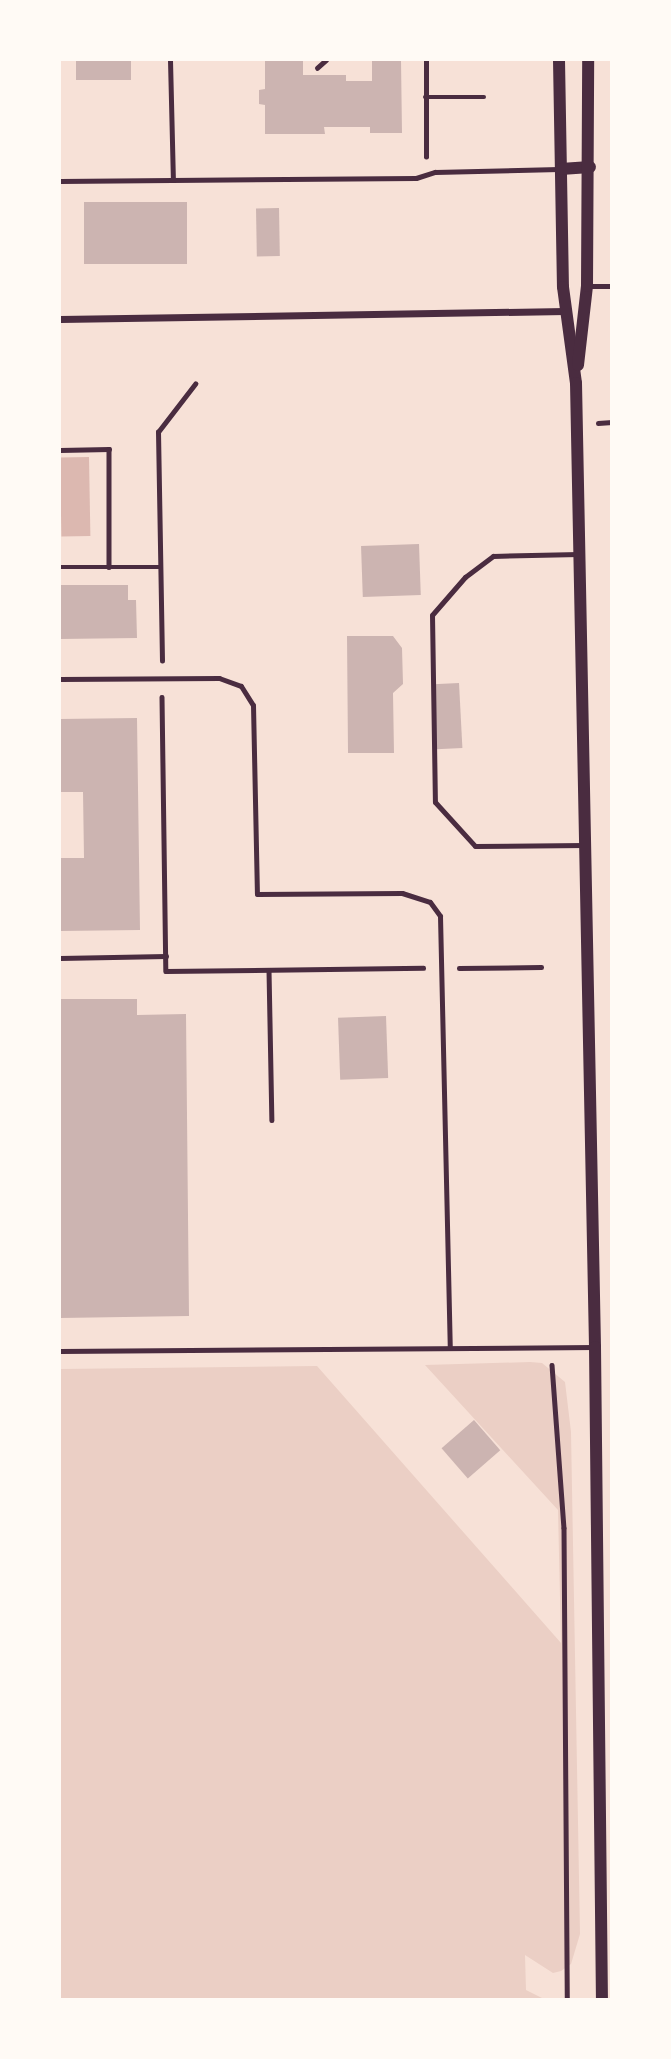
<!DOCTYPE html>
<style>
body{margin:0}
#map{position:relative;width:671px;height:2059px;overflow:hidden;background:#f7e1d7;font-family:Bitter,serif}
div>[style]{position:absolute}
.green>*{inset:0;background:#ebcfc5}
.water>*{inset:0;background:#dcb8b0;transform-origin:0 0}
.building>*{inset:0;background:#ccb4b1;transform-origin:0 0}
.path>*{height:4.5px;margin:-2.25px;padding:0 2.25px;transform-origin:2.25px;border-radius:2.25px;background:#4a2c40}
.service>*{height:5px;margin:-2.5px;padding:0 2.5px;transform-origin:2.5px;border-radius:2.5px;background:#4a2c40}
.minor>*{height:7px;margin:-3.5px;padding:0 3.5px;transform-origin:3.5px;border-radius:3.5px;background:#4a2c40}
.tertiary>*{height:12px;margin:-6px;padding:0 6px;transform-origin:6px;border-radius:6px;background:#4a2c40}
span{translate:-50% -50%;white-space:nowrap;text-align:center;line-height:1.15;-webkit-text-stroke:7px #fffaf5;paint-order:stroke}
.frame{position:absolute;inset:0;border:61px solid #fffaf5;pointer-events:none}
</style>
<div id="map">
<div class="green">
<div style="clip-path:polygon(530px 1362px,542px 1363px,565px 1382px,571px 1432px,580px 1934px,571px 1964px,561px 1971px,553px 1973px,525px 1955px,526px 1990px,544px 1999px,60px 1999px,60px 1369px,317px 1366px,561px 1643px,558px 1510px,425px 1365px)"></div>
</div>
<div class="water">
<div style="left:89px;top:457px;width:79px;height:29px;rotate:89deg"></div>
</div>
<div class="building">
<div style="left:76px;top:60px;width:55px;height:20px"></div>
<div style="clip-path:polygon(265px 60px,303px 60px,303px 75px,346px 75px,346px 81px,372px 81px,372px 60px,401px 60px,402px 133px,370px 133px,370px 127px,324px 127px,325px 134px,265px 134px,265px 105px,259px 104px,259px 90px,265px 89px)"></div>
<div style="left:187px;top:202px;width:62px;height:103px;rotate:90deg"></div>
<div style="left:279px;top:208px;width:48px;height:23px;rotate:89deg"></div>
<div style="left:419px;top:544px;width:51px;height:58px;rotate:88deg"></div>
<div style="clip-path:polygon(60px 585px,128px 585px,128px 600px,136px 600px,137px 638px,60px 639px)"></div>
<div style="clip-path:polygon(347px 636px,393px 636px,402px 648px,403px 684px,393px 693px,394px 753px,348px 753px)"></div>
<div style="left:459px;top:683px;width:65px;height:26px;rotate:87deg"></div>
<div style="clip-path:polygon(137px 718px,140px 930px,60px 931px,60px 858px,84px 858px,83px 792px,60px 792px,60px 719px)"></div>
<div style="clip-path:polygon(60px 999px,137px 999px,137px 1015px,186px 1014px,189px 1316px,60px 1318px)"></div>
<div style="left:386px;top:1016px;width:62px;height:48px;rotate:88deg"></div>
<div style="left:474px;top:1420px;width:40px;height:43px;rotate:49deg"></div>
</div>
<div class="path">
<div style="left:317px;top:68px;width:12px;rotate:-42deg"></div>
<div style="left:425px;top:97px;width:59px"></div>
<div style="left:426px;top:157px;width:97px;rotate:-90deg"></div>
<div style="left:598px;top:423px;width:14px;rotate:-4deg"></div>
<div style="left:60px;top:450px;width:49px;rotate:-1.2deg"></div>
<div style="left:109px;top:449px;width:118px;rotate:90deg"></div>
<div style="left:60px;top:567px;width:100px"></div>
<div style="left:162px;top:661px;width:229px;rotate:-91deg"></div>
<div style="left:158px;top:432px;width:61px;rotate:-52.4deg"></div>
<div style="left:162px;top:697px;width:274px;rotate:89.2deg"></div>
<div style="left:166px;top:971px;width:257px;rotate:-0.7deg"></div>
<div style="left:60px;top:958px;width:106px;rotate:-1.1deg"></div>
<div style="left:459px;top:968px;width:82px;rotate:-0.7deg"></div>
<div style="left:269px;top:970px;width:150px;rotate:88.9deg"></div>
<div style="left:552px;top:1365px;width:163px;rotate:85.8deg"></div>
<div style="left:564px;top:1528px;width:472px;rotate:89.6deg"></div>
</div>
<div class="service">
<div style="left:170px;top:60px;width:120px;rotate:88.6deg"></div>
<div style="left:60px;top:181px;width:356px;rotate:-0.5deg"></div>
<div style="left:416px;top:178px;width:20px;rotate:-18deg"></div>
<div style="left:435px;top:172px;width:124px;rotate:-1.4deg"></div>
<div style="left:587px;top:286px;width:25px"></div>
<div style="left:579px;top:554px;width:86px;rotate:178.7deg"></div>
<div style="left:493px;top:556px;width:35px;rotate:143deg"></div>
<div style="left:465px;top:577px;width:50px;rotate:131deg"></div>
<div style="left:432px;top:615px;width:187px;rotate:89.1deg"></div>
<div style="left:435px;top:802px;width:59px;rotate:47.7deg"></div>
<div style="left:475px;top:846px;width:110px;rotate:-0.5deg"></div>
<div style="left:60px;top:679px;width:159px;rotate:-0.4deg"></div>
<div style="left:219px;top:678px;width:23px;rotate:20deg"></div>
<div style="left:241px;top:686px;width:22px;rotate:58deg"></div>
<div style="left:253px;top:705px;width:189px;rotate:88.8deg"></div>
<div style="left:257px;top:894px;width:145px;rotate:-0.4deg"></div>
<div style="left:402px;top:893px;width:29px;rotate:18deg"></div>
<div style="left:430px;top:902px;width:17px;rotate:54deg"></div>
<div style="left:440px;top:916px;width:432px;rotate:88.7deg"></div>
<div style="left:60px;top:1351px;width:535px;rotate:-0.43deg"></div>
</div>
<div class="minor">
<div style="left:60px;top:319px;width:505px;rotate:-0.91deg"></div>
</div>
<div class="tertiary">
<div style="left:559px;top:60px;width:227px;rotate:89deg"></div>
<div style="left:563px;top:287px;width:97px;rotate:82.3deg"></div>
<div style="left:576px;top:383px;width:964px;rotate:88.87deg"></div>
<div style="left:595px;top:1347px;width:653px;rotate:89.39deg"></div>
<div style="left:561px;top:169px;width:29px;rotate:-4deg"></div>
<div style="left:578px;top:365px;width:80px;rotate:-83.5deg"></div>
<div style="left:587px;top:286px;width:226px;rotate:-89.7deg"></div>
</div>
<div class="frame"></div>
</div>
